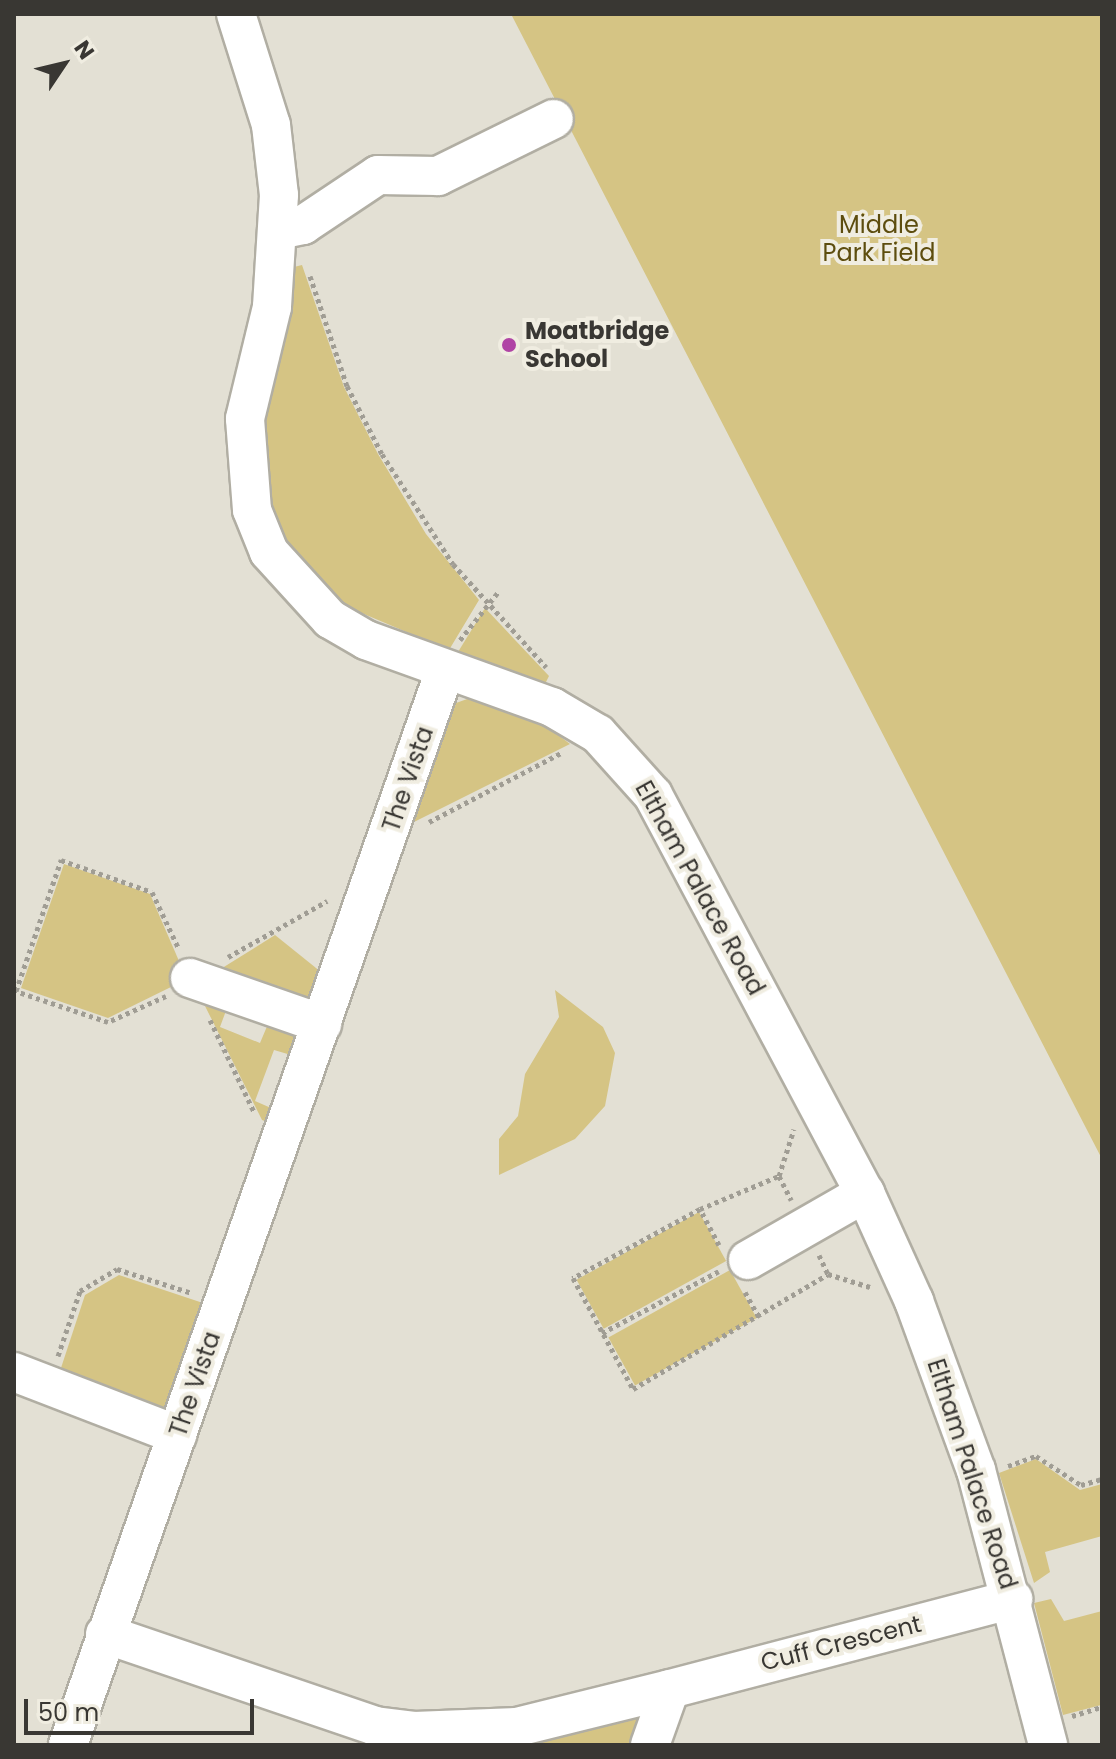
<!DOCTYPE html>
<style>
body{margin:0}
#map{position:relative;width:1116px;height:1759px;overflow:hidden;background:#e3e0d4;font-family:Poppins,sans-serif}
div>[style]{position:absolute}
.green>*{inset:0;background:#d5c484;transform-origin:0 0}
.path>*{height:5px;margin-top:-2.5px;transform-origin:0;background:repeating-linear-gradient(90deg,#a09d94 0 4px,transparent 0 8px)}
.roads{filter:drop-shadow(2px 0 #b1aea3) drop-shadow(-2px 0 #b1aea3) drop-shadow(0 2px #b1aea3) drop-shadow(0 -2px #b1aea3)}
.minor>*{height:38px;margin:-19px;padding:0 19px;transform-origin:19px;border-radius:19px;background:#fff}
.dots>*{width:22px;height:22px;translate:-50% -50%;box-sizing:border-box;border:4px solid #f0ede1;border-radius:50%}
span{translate:-50% -50%;white-space:nowrap;text-align:center;line-height:1.15;-webkit-text-stroke:8px #f0ede1;paint-order:stroke}
.park-label{font-size:24px;color:#5d4d0e}
.poi-label{font-size:24px;color:#393733;font-weight:700}
.left{translate:0 -50%;text-align:left}
.street-label{font-size:24px;color:#393733}
.frame{position:absolute;inset:0;border:16px solid #393733;pointer-events:none}
.north{position:absolute;left:24px;top:24px;width:80px;height:80px;-webkit-text-stroke:6px #f0ede1;paint-order:stroke;rotate:55deg;font-size:22px;font-weight:700;line-height:32px;text-align:center;color:#393733}
.north::after{content:'';display:block;margin:auto;width:28px;height:36px;background:#393733;clip-path:polygon(50% 0,100% 100%,50% 72%,0 100%)}
.scale{position:absolute;left:24px;top:1699px;width:230px;height:36px;box-sizing:border-box;border:4px solid #393733;border-top:0;padding-left:10px;font-size:24px;line-height:28px;white-space:nowrap;color:#393733;-webkit-text-stroke:6px #f0ede1;paint-order:stroke}
</style>
<div id="map">
<div class="green">
<div style="clip-path:polygon(511px 14px,1102px 14px,1102px 1159px,940px 845px)"></div>
<div style="clip-path:polygon(302px 265px,344px 387px,378px 454px,426px 534px,479px 600px,449px 650px,345px 606px,282px 535px,265px 488px,262px 437px,294px 267px)"></div>
<div style="clip-path:polygon(485px 608px,549px 676px,545px 684px,458px 652px)"></div>
<div style="clip-path:polygon(470px 698px,545px 725px,570px 744px,412px 823px,456px 703px)"></div>
<div style="clip-path:polygon(64px 864px,150px 894px,179px 961px,171px 987px,108px 1018px,21px 988px)"></div>
<div style="clip-path:polygon(275px 935px,321px 972px,311px 998px,219px 970px)"></div>
<div style="clip-path:polygon(555px 990px,603px 1027px,615px 1053px,605px 1106px,575px 1139px,499px 1175px,499px 1139px,518px 1116px,525px 1074px,559px 1017px)"></div>
<div style="clip-path:polygon(205px 1006px,227px 1008px,220px 1027px,260px 1043px,268px 1024px,297px 1038px,291px 1055px,274px 1050px,255px 1101px,271px 1108px,267px 1122px,262px 1120px)"></div>
<div style="left:699px;top:1212px;width:56px;height:140px;rotate:61deg"></div>
<div style="left:730px;top:1270px;width:55px;height:139px;rotate:61deg"></div>
<div style="clip-path:polygon(119px 1275px,203px 1303px,166px 1411px,58px 1377px,85px 1295px)"></div>
<div style="clip-path:polygon(1036px 1459px,1080px 1490px,1102px 1484px,1102px 1536px,1045px 1552px,1050px 1572px,1034px 1583px,999px 1473px)"></div>
<div style="clip-path:polygon(1051px 1599px,1064px 1621px,1102px 1611px,1101px 1705px,1063px 1715px,1034px 1603px)"></div>
<div style="clip-path:polygon(649px 1709px,633px 1745px,497px 1745px)"></div>
</div>
<div class="path">
<div style="left:310px;top:276px;width:116px;rotate:71.4deg"></div>
<div style="left:347px;top:386px;width:76px;rotate:62.8deg"></div>
<div style="left:382px;top:454px;width:131px;rotate:57.2deg"></div>
<div style="left:453px;top:564px;width:139px;rotate:47.9deg"></div>
<div style="left:460px;top:640px;width:63px;rotate:-51.5deg"></div>
<div style="left:429px;top:822px;width:149px;rotate:-27.6deg"></div>
<div style="left:228px;top:957px;width:114px;rotate:-29.5deg"></div>
<div style="left:166px;top:996px;width:64px;rotate:155.9deg"></div>
<div style="left:108px;top:1022px;width:97px;rotate:-161.4deg"></div>
<div style="left:16px;top:991px;width:139px;rotate:-71deg"></div>
<div style="left:61px;top:860px;width:96px;rotate:19.4deg"></div>
<div style="left:152px;top:892px;width:63px;rotate:64.7deg"></div>
<div style="left:210px;top:1020px;width:102px;rotate:64.4deg"></div>
<div style="left:779px;top:1176px;width:27px;rotate:63deg"></div>
<div style="left:700px;top:1209px;width:86px;rotate:-22.7deg"></div>
<div style="left:779px;top:1176px;width:49px;rotate:-72.3deg"></div>
<div style="left:719px;top:1245px;width:41px;rotate:-117.8deg"></div>
<div style="left:700px;top:1209px;width:145px;rotate:151.5deg"></div>
<div style="left:573px;top:1278px;width:126px;rotate:61.6deg"></div>
<div style="left:633px;top:1389px;width:226px;rotate:-30.5deg"></div>
<div style="left:828px;top:1274px;width:44px;rotate:17.2deg"></div>
<div style="left:819px;top:1255px;width:21px;rotate:65deg"></div>
<div style="left:745px;top:1292px;width:31px;rotate:61deg"></div>
<div style="left:602px;top:1333px;width:132px;rotate:-27.9deg"></div>
<div style="left:58px;top:1356px;width:69px;rotate:-71.3deg"></div>
<div style="left:80px;top:1291px;width:43px;rotate:-30.7deg"></div>
<div style="left:117px;top:1269px;width:79px;rotate:17.7deg"></div>
<div style="left:1008px;top:1466px;width:30px;rotate:-20deg"></div>
<div style="left:1036px;top:1456px;width:54px;rotate:32.8deg"></div>
<div style="left:1081px;top:1485px;width:22px;rotate:-16deg"></div>
<div style="left:1072px;top:1716px;width:31px;rotate:-17deg"></div>
</div>
<div class="roads">
<div class="minor">
<div style="left:236px;top:14px;width:116px;rotate:72.5deg"></div>
<div style="left:271px;top:125px;width:70px;rotate:83.5deg"></div>
<div style="left:279px;top:195px;width:112px;rotate:93.6deg"></div>
<div style="left:272px;top:307px;width:115px;rotate:103.6deg"></div>
<div style="left:245px;top:419px;width:91px;rotate:85.6deg"></div>
<div style="left:252px;top:510px;width:45px;rotate:68deg"></div>
<div style="left:269px;top:552px;width:91px;rotate:47.7deg"></div>
<div style="left:330px;top:619px;width:42px;rotate:30.3deg"></div>
<div style="left:366px;top:640px;width:198px;rotate:19.8deg"></div>
<div style="left:552px;top:707px;width:53px;rotate:30.4deg"></div>
<div style="left:598px;top:734px;width:82px;rotate:48deg"></div>
<div style="left:653px;top:795px;width:451px;rotate:62deg"></div>
<div style="left:865px;top:1193px;width:119px;rotate:65.6deg"></div>
<div style="left:914px;top:1301px;width:180px;rotate:69.9deg"></div>
<div style="left:976px;top:1470px;width:284px;rotate:75.3deg"></div>
<div style="left:279px;top:230px;width:25px;rotate:-12deg"></div>
<div style="left:303px;top:225px;width:90px;rotate:-33.7deg"></div>
<div style="left:378px;top:175px;width:60px;rotate:1deg"></div>
<div style="left:438px;top:176px;width:129px;rotate:-26.2deg"></div>
<div style="left:190px;top:978px;width:140px;rotate:19.2deg"></div>
<div style="left:748px;top:1260px;width:135px;rotate:-29.8deg"></div>
<div style="left:14px;top:1372px;width:175px;rotate:21.1deg"></div>
<div style="left:105px;top:1634px;width:285px;rotate:18.8deg"></div>
<div style="left:375px;top:1726px;width:39px;rotate:7deg"></div>
<div style="left:414px;top:1731px;width:103px;rotate:-2.2deg"></div>
<div style="left:517px;top:1727px;width:158px;rotate:-13.9deg"></div>
<div style="left:68px;top:1745px;width:1139px;rotate:-70.67deg"></div>
<div style="left:650px;top:1745px;width:59px;rotate:-70.3deg"></div>
<div style="left:670px;top:1689px;width:355px;rotate:-14.7deg"></div>
</div>
</div>
<div class="dots">
<div style="left:509px;top:345px;background:#b044a5"></div>
</div>
<div class="park-label">
<span style="left:879px;top:239px">Middle<br>Park Field</span>
</div>
<div class="poi-label">
<span class="left" style="left:525px;top:345px">Moatbridge<br>School</span>
</div>
<div class="street-label">
<span style="left:408px;top:779px;rotate:-71deg">The Vista</span>
<span style="left:700px;top:888px;rotate:61deg">Eltham Palace Road</span>
<span style="left:195px;top:1384px;rotate:-71deg">The Vista</span>
<span style="left:972px;top:1474px;rotate:72deg">Eltham Palace Road</span>
<span style="left:841px;top:1643px;rotate:-14deg">Cuff Crescent</span>
</div>
<div class="frame"></div>
<div class="north">N</div>
<div class="scale">50 m</div>
</div>
